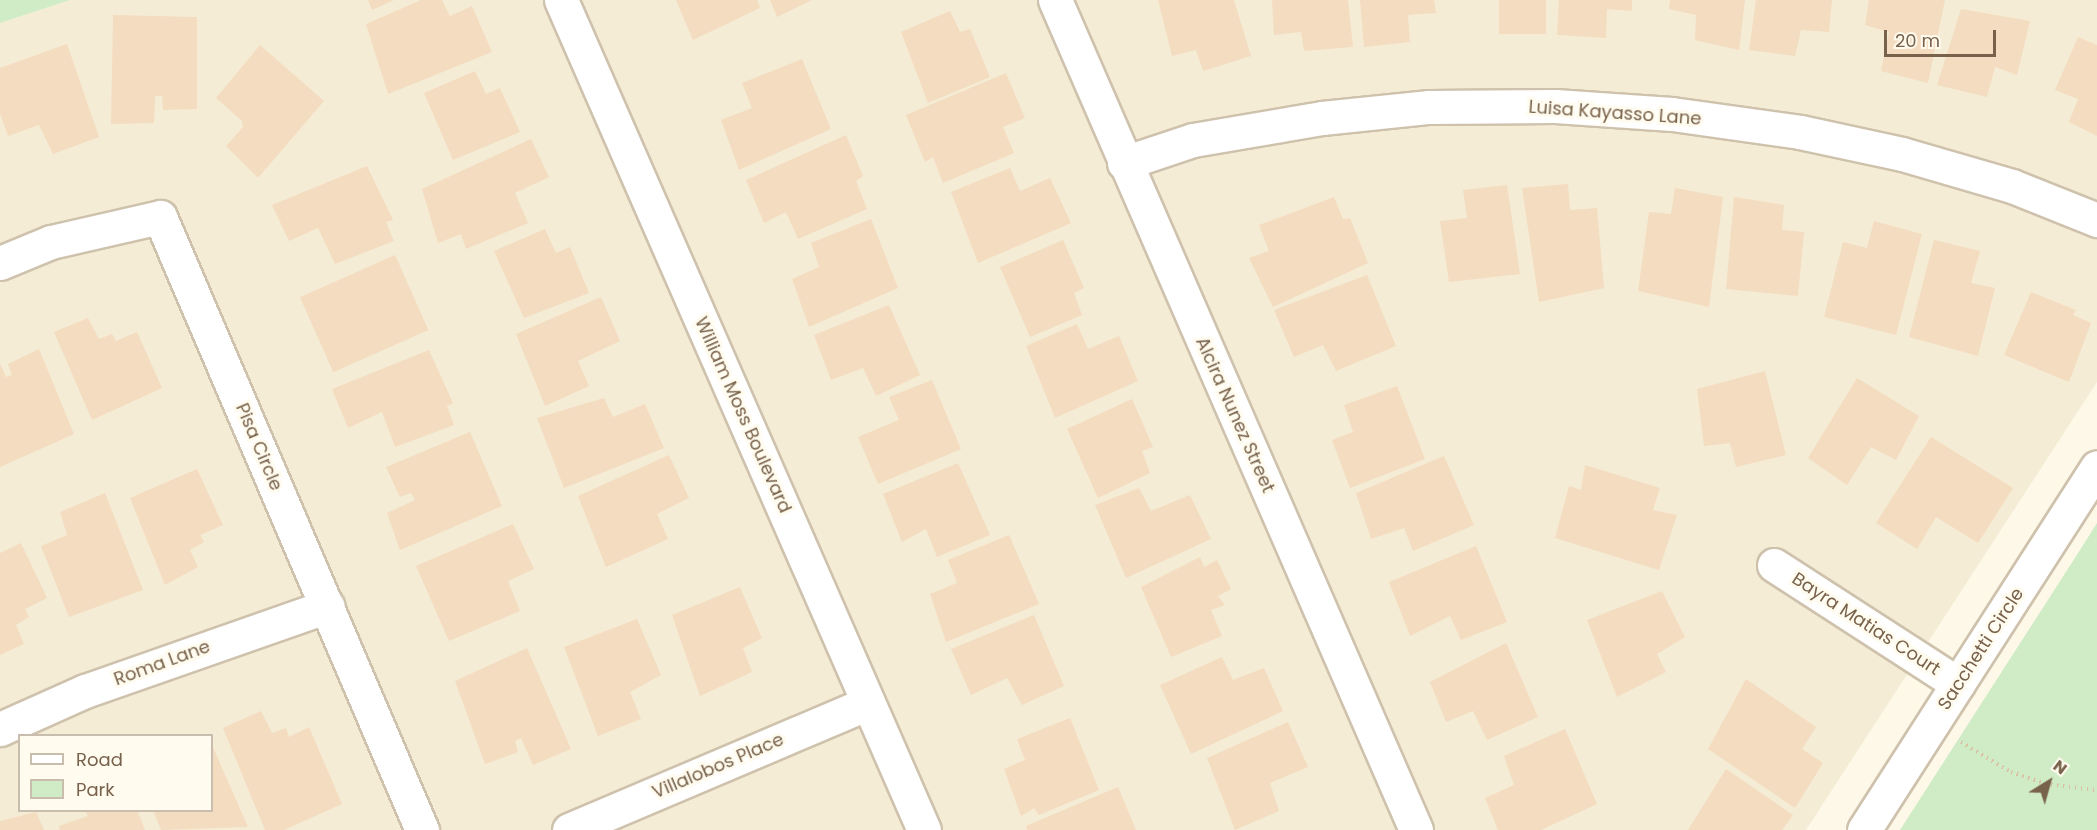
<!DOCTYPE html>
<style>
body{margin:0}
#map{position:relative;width:2097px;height:830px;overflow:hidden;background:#fdf8e8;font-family:Poppins,sans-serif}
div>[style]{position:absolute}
.residential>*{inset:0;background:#f5ecd6}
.green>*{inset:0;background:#cfecc6}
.building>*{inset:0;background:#f3dcbf;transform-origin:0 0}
.path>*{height:4px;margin-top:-2px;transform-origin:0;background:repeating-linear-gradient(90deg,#d9c0a2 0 1.5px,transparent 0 6px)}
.roads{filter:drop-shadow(2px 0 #cfc2ad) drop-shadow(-2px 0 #cfc2ad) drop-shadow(0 2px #cfc2ad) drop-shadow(0 -2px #cfc2ad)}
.minor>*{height:33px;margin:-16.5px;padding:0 16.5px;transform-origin:16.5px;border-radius:16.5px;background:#fff}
.tertiary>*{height:33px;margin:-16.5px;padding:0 16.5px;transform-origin:16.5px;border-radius:16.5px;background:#fff}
span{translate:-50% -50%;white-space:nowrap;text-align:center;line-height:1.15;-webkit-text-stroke:6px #fffbef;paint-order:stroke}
.street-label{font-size:18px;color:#78624b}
.legend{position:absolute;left:18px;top:734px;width:195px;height:78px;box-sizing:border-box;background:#fffbef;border:2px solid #c9bead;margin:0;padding:8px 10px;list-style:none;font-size:18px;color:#78624b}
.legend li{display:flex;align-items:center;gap:12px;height:30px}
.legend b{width:30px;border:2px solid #c9bead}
.north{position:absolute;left:2019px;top:752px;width:60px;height:60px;-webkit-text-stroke:4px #fffbef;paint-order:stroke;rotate:37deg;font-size:16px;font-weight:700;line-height:24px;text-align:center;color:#78624b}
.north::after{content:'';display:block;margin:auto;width:21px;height:27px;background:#78624b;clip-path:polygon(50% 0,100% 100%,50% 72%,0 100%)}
.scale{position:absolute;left:1884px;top:30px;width:112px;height:27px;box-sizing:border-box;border:3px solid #78624b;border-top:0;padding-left:8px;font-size:18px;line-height:21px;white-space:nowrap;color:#78624b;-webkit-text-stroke:4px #fffbef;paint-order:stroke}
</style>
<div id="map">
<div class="residential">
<div style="clip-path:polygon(evenodd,70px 0,2097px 0,2097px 382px,1806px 830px,0 830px,0 23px,70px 0,20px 736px,212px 736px,212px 810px,20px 810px,20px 736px)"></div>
</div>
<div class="green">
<div style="clip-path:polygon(0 0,70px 0,0 23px)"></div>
<div style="clip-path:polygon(2097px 523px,2097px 830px,1900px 830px,2080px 550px)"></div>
</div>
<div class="building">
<div style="clip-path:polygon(368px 0,394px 0,372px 10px)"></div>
<div style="clip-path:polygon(421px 0,442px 0,450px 16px,472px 6px,492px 52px,388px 94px,366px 24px)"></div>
<div style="clip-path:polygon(676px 0,757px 0,760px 8px,693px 40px)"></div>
<div style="clip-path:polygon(770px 0,812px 0,777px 17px)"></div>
<div style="clip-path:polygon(1158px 0,1234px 0,1251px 56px,1203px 71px,1196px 50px,1172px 56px)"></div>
<div style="clip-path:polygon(1272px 0,1348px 0,1353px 47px,1304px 51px,1301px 32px,1274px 35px)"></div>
<div style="clip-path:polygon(1360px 0,1434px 0,1436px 13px,1408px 15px,1410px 42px,1364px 47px)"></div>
<div style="left:1499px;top:0;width:47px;height:34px"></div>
<div style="clip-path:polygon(1559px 0,1632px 0,1632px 11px,1607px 9px,1606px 38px,1557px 35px)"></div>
<div style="clip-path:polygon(1670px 0,1745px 0,1739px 50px,1695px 40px,1696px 15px,1669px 9px)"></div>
<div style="clip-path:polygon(1756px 0,1832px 0,1829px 32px,1801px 30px,1795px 56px,1749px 50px)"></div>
<div style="clip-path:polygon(1869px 0,1945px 0,1928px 83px,1881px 71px,1889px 32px,1865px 25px)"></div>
<div style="clip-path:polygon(1961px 9px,2030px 21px,2017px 75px,1995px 67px,1987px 97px,1937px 85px)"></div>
<div style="clip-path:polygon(950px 11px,960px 32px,970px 29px,990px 77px,928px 103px,901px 32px)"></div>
<div style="clip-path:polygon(113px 15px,197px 17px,197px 109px,163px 110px,162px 96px,155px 96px,154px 123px,111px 124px)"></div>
<div style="clip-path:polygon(2078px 37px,2097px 45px,2097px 136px,2069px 122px,2078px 99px,2055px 90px)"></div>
<div style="clip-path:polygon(67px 44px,99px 137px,53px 154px,39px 125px,8px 136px,0 114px,0 68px)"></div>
<div style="clip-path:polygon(260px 45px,324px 101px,258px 178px,226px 146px,243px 127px,242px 121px,216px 98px)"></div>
<div style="clip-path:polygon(802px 59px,831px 129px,739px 170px,721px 120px,752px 108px,742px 83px)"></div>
<div style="clip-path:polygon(475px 71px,486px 94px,500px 88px,520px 132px,453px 160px,424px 93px)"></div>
<div style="clip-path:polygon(1006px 73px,1025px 118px,1003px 127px,1014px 153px,943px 183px,933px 157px,925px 162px,906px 115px)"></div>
<div style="clip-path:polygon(846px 135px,863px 176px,856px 181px,867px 209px,798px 239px,786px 212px,764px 223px,746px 180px)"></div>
<div style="clip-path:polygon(531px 139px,549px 177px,515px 193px,528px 223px,466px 249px,461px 234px,438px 243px,422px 189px)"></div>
<div style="clip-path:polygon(367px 166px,393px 220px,386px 222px,394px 241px,335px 264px,318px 228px,289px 241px,272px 205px)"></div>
<div style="clip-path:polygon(1010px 168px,1020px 191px,1050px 178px,1071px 223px,978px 263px,951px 192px)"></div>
<div style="clip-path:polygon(1568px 184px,1570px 210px,1597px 208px,1604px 288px,1539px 302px,1522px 188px)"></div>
<div style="clip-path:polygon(1507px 185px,1520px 274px,1449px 282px,1440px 221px,1467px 218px,1463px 190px)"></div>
<div style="clip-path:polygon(1675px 188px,1723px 197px,1709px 307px,1638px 291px,1649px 212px,1671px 214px)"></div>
<div style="clip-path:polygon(1334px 197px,1343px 219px,1350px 218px,1368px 263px,1273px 307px,1249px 258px,1269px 251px,1259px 225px)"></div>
<div style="clip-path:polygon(1734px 197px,1784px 205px,1782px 230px,1804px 232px,1798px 296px,1726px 289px)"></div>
<div style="clip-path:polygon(871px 219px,898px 288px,809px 327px,792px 279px,819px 267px,811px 243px)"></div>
<div style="clip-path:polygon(1874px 221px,1922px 234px,1896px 335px,1824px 317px,1843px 242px,1867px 248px)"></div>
<div style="clip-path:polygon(545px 229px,556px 253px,570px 247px,589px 293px,524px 318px,494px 251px)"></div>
<div style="clip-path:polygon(1063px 240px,1084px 288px,1074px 293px,1082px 315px,1030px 337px,1000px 267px)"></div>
<div style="clip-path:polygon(1934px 240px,1980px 251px,1971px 283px,1995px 288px,1978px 356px,1909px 337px)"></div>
<div style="left:395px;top:255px;width:82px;height:104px;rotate:66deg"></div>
<div style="clip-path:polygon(1367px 275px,1396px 346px,1336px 371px,1323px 345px,1294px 357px,1274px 310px)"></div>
<div style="clip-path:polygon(2031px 292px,2076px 310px,2073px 315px,2091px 323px,2069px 382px,2004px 355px)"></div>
<div style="clip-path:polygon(601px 297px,620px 341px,578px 361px,589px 386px,545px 406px,516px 334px)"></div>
<div style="clip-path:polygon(889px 305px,920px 375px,876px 396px,863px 368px,831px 380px,814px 335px)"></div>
<div style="clip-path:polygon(88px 318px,99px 339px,112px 334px,116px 341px,137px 332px,162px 388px,92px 420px,54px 332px)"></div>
<div style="clip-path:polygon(1077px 324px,1088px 349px,1119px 336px,1138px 381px,1055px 418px,1026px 346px)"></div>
<div style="clip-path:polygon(39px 349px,74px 434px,0 467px,0 364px,6px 377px,12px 375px,8px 364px)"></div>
<div style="clip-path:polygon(429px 350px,453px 403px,447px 406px,454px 425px,395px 447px,382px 412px,348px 428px,332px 389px)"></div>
<div style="clip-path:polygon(1765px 371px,1786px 455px,1736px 467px,1730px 443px,1704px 446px,1697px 389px)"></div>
<div style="clip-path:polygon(1857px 378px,1919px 416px,1896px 460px,1871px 447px,1847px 485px,1808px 458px)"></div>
<div style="clip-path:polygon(932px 380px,961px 449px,878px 484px,858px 437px,899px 420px,889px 397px)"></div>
<div style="clip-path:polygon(1397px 386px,1425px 459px,1350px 488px,1332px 440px,1353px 432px,1344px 405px)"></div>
<div style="clip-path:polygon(604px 398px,613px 417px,645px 404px,664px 448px,564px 488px,537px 418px)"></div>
<div style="clip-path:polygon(1132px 399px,1153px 447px,1142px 451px,1150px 473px,1098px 498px,1067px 429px)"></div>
<div style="clip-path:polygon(470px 432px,502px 506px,400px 550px,387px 513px,415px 500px,411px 493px,400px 497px,386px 467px)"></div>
<div style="clip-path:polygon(1931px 437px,2013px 488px,1978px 543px,1936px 517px,1917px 549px,1876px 523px)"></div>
<div style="clip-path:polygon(669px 455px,689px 498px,657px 514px,668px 539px,606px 567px,578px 496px)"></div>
<div style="clip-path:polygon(1444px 456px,1474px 525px,1413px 551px,1404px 528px,1371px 539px,1356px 493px)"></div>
<div style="clip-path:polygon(958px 463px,990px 535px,937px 557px,926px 529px,902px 542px,883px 494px)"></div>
<div style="clip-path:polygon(1585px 465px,1660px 488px,1653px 510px,1677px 515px,1659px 570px,1555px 538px,1569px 486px,1581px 490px)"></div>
<div style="clip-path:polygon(197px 469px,223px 525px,200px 535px,204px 542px,190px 550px,198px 567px,165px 585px,130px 498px)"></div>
<div style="clip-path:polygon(1139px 488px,1151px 511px,1190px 495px,1211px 539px,1126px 578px,1095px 505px)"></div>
<div style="clip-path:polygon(105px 493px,143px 590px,69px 617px,41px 546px,67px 535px,60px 512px)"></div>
<div style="clip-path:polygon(513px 524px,534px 569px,508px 581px,520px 611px,449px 641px,416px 566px)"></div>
<div style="clip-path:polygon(1009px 535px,1039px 604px,946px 642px,930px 594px,957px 583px,948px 560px)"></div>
<div style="clip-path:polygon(21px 543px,47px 598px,25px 609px,29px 617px,16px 625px,24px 644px,0 655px,0 553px)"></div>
<div style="clip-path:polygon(1476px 546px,1507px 622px,1461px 640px,1450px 616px,1410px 636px,1389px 582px)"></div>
<div style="clip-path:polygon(1200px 557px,1204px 567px,1217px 560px,1231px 589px,1218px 596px,1225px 605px,1211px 610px,1222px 636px,1171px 657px,1141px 587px)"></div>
<div style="clip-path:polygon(740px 587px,762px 638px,743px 648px,752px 672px,700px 696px,672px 615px)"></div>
<div style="clip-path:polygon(1662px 591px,1685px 637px,1657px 654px,1666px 672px,1617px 697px,1587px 620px)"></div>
<div style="clip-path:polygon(1034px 615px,1064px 686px,1022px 705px,1007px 678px,971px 695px,951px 649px)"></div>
<div style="clip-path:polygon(637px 619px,661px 675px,630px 692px,641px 719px,598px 736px,564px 647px)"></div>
<div style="clip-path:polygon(1506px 643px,1538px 717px,1487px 740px,1473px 711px,1446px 722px,1430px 682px)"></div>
<div style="clip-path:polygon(527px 648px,571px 749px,533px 765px,521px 738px,515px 741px,518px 752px,485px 764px,455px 681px)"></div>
<div style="clip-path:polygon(1222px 657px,1233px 680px,1264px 668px,1283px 711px,1191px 754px,1160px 685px)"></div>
<div style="clip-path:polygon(1746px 679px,1816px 727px,1802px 749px,1823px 763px,1795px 808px,1708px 749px)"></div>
<div style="clip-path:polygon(261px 711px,272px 733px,286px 728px,289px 737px,309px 727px,342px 804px,284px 830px,265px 830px,223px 728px)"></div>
<div style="clip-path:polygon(1070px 718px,1099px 790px,1039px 815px,1034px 808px,1021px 816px,1004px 769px,1025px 760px,1017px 739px)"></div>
<div style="clip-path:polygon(1288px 722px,1308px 767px,1270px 783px,1279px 811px,1235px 830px,1207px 758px)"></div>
<div style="clip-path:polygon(1565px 729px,1597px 804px,1541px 830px,1498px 830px,1485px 798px,1514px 785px,1504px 756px)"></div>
<div style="clip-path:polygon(212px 745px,248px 827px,161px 830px,153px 810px,212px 810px)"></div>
<div style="clip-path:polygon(1726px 769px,1793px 815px,1782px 830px,1688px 830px)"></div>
<div style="clip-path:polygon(1118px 787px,1136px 830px,1027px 830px,1026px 826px)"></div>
<div style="clip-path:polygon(85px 810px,137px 810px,145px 830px,60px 830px,59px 826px,88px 816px)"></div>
<div style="clip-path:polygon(36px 812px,44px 830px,0 830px,0 821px)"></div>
</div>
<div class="path">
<div style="left:1961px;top:742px;width:58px;rotate:31deg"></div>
<div style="left:2011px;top:772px;width:36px;rotate:19deg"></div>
<div style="left:2045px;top:784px;width:52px;rotate:6.6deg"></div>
</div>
<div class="roads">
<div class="minor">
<div style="left:1055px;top:0;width:905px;rotate:66.49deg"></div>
<div style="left:1124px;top:163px;width:73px;rotate:-18.4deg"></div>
<div style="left:1193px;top:140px;width:131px;rotate:-9.7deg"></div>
<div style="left:1322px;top:118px;width:108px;rotate:-5.9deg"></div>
<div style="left:1429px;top:107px;width:126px;rotate:-0.5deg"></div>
<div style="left:1555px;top:106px;width:117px;rotate:3.9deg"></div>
<div style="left:1672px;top:114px;width:129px;rotate:8deg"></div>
<div style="left:1800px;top:132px;width:104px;rotate:12.2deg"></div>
<div style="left:1902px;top:154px;width:115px;rotate:16.2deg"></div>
<div style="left:2012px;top:186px;width:92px;rotate:21.8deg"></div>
<div style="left:0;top:263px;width:55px;rotate:-22.4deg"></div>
<div style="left:51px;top:242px;width:112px;rotate:-12.9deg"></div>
<div style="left:160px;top:217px;width:667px;rotate:66.86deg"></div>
<div style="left:1774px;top:565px;width:219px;rotate:32.9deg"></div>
<div style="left:0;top:729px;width:93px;rotate:-24.1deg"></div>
<div style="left:85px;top:691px;width:257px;rotate:-19.3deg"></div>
<div style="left:569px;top:830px;width:325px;rotate:-23deg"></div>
<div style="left:1864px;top:830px;width:431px;rotate:-57.3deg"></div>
</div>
<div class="tertiary">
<div style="left:561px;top:0;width:906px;rotate:66.38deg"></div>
</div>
</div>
<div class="street-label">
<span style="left:1615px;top:113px;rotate:4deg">Luisa Kayasso Lane</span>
<span style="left:743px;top:415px;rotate:66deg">William Moss Boulevard</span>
<span style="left:1235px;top:415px;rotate:66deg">Alcira Nunez Street</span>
<span style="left:259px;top:447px;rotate:67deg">Pisa Circle</span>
<span style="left:1866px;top:624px;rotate:33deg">Bayra Matias Court</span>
<span style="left:1981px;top:649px;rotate:-57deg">Sacchetti Circle</span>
<span style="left:162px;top:663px;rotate:-20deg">Roma Lane</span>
<span style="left:718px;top:766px;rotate:-23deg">Villalobos Place</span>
</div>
<ul class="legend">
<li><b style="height:8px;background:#fff"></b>Road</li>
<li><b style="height:16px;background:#cfecc6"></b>Park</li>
</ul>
<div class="north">N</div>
<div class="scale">20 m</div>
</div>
